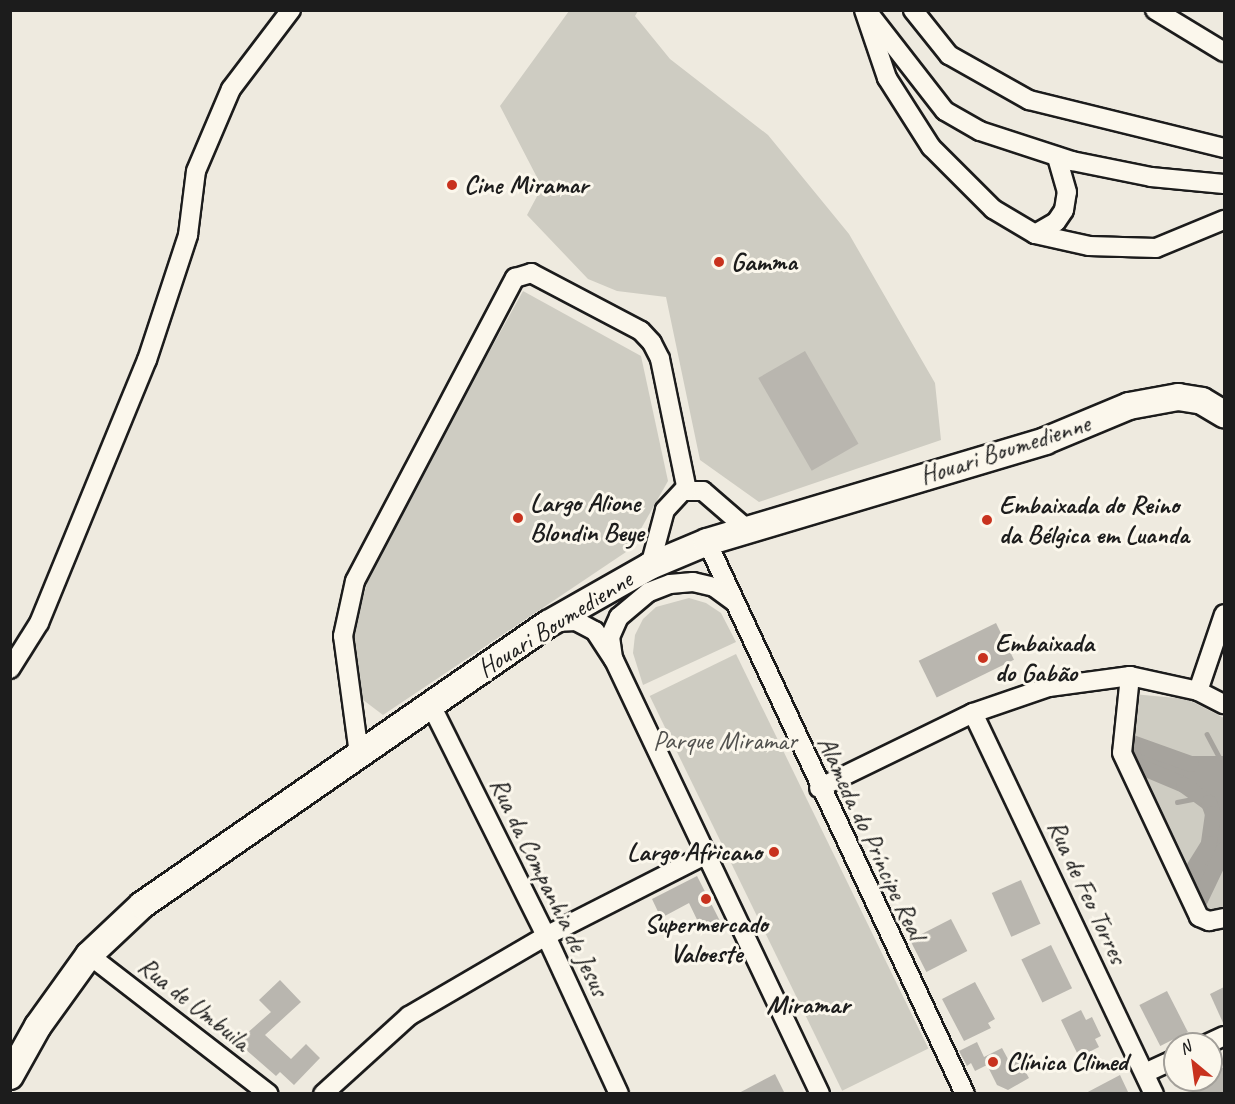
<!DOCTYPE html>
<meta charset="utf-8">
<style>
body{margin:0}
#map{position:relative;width:1235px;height:1104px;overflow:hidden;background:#eeeadf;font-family:Caveat,sans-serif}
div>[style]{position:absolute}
.green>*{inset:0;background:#ceccc2;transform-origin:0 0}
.water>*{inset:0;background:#a6a39d}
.stream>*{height:4.5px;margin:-2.25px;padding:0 2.25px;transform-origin:2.25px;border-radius:2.25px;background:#a6a39d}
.canal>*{height:16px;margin:-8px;padding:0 8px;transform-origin:8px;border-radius:8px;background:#a6a39d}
.building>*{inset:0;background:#b9b6af;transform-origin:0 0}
.roads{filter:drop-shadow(2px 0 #1c1c1c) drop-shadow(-2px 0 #1c1c1c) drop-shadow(0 2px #1c1c1c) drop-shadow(0 -2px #1c1c1c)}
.street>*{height:18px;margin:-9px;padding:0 9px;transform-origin:9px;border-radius:9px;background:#fbf7ec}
.secondary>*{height:26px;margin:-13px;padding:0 13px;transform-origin:13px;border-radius:13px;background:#fbf7ec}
.dots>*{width:16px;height:16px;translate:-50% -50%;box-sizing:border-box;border:3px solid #fbf7ec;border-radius:50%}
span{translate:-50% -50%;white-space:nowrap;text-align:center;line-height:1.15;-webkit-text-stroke:6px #fbf7ec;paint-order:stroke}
.poi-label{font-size:26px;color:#1c1c1c;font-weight:700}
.left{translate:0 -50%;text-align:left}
.right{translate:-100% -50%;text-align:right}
.street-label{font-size:26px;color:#1c1c1c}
.park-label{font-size:26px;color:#51514e}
.neighbourhood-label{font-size:27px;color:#1c1c1c;font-weight:700}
.frame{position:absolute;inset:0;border:12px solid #1c1c1c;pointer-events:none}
.north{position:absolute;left:1163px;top:1032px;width:60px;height:60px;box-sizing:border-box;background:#fbf7ec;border:2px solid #a29f99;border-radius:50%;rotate:331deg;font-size:16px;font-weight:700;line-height:24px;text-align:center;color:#1c1c1c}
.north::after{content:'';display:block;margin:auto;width:21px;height:27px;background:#c8321e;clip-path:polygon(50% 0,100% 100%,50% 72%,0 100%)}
</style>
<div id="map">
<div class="green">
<div style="clip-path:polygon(569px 11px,638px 11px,635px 16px,670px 59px,768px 135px,849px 234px,935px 383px,941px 440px,759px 502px,700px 460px,666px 297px,617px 291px,588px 279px,527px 215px,542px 187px,500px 106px)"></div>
<div style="clip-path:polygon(523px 291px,641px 356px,668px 481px,629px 550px,383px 715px,350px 690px,353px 635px,373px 561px)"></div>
<div style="clip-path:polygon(689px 598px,706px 603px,721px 613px,736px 642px,643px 685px,633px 653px,635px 635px,643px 619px,656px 607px)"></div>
<div style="left:736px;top:654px;width:439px;height:96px;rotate:64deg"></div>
<div style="clip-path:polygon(1133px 694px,1187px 699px,1224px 718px,1224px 911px,1207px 912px,1201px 906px,1125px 744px)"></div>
</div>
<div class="water">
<div style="clip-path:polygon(1132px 743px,1191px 764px,1224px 764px,1224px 850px,1200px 900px,1189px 876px,1209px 844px,1213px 814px,1209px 803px,1184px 785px,1134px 764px)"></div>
</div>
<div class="stream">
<div style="left:1207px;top:734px;width:36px;rotate:62deg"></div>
<div style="left:1177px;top:802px;width:31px;rotate:-11deg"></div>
</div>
<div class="canal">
<div style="left:1224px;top:764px;width:33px;rotate:180deg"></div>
<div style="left:1191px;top:764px;width:63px;rotate:-160.4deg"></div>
<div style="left:1132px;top:743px;width:21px;rotate:85deg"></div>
<div style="left:1134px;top:764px;width:54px;rotate:22.8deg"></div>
<div style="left:1184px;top:785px;width:31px;rotate:36deg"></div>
<div style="left:1209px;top:803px;width:12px;rotate:70deg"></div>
<div style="left:1213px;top:814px;width:30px;rotate:98deg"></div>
<div style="left:1209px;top:844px;width:38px;rotate:122deg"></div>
<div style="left:1189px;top:876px;width:26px;rotate:65deg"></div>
<div style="left:1200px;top:900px;width:55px;rotate:-64.4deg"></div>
</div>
<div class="building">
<div style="left:805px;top:351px;width:107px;height:54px;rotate:60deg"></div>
<div style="left:996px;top:623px;width:41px;height:86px;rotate:64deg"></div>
<div style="clip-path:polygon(697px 876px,720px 921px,702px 930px,689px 903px,661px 918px,652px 899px)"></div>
<div style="left:1021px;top:880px;width:48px;height:32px;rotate:66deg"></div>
<div style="left:951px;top:919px;width:36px;height:46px;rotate:63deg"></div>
<div style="left:1051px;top:945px;width:48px;height:33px;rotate:64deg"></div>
<div style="clip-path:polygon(280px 980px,301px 1002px,265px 1035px,291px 1059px,306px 1044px,320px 1058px,294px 1085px,280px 1072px,276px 1076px,237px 1042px,271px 1012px,259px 1000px)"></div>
<div style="clip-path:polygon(975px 982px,995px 1019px,988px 1023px,991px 1028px,964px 1041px,942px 999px)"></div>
<div style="clip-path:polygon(1224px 987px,1224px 1025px,1210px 994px)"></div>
<div style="left:1167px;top:991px;width:46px;height:31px;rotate:63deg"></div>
<div style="clip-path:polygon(1081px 1010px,1086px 1020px,1092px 1017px,1101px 1036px,1095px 1039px,1099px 1047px,1079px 1057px,1061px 1020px)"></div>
<div style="clip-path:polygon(977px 1042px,984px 1057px,1002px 1048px,1009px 1061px,1017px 1057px,1029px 1078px,1008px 1090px,997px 1085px,987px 1065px,975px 1071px,971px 1063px,967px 1066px,959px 1051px)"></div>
<div style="clip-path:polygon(1224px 1067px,1224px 1094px,1193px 1094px,1189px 1084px,1211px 1080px,1211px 1074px)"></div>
<div style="clip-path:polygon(775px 1074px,785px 1094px,737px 1094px)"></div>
<div style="clip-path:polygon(1120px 1075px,1129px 1094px,1084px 1094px)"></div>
</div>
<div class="roads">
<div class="street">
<div style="left:864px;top:10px;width:72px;rotate:71.3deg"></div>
<div style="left:887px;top:78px;width:82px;rotate:57.5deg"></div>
<div style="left:931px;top:147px;width:88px;rotate:45deg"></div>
<div style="left:993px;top:209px;width:49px;rotate:30.8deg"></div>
<div style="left:1035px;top:234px;width:55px;rotate:12.5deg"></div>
<div style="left:1089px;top:246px;width:67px;rotate:1.7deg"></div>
<div style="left:1156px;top:248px;width:74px;rotate:-22.4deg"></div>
<div style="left:913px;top:10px;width:58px;rotate:51.3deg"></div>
<div style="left:949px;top:55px;width:92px;rotate:29.4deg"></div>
<div style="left:1029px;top:100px;width:201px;rotate:13.8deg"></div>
<div style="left:1155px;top:10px;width:81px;rotate:31.3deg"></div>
<div style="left:871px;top:16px;width:120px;rotate:52.1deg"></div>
<div style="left:945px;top:111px;width:40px;rotate:29.7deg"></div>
<div style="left:980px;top:131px;width:97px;rotate:18.1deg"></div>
<div style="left:1072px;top:161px;width:81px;rotate:11.4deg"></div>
<div style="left:1151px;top:177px;width:73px;rotate:5.5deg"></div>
<div style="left:1035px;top:234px;width:24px;rotate:-30deg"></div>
<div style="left:1056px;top:222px;width:14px;rotate:-56deg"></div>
<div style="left:1064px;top:210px;width:18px;rotate:-81deg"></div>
<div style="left:1067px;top:192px;width:37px;rotate:-106deg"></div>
<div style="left:707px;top:542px;width:609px;rotate:64.95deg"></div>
<div style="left:650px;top:566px;width:58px;rotate:-75deg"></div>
<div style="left:665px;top:510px;width:26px;rotate:-47deg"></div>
<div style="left:683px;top:491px;width:20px"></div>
<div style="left:703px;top:491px;width:60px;rotate:40.9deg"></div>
<div style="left:555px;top:622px;width:21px;rotate:-3deg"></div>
<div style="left:576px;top:621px;width:21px;rotate:28deg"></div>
<div style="left:595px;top:631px;width:35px;rotate:57deg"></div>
<div style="left:614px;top:660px;width:480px;rotate:64.6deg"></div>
<div style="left:613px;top:658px;width:21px;rotate:-98deg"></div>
<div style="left:610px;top:637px;width:22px;rotate:-66deg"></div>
<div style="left:619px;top:617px;width:39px;rotate:-40deg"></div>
<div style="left:649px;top:592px;width:22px;rotate:-21deg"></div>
<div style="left:670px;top:584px;width:23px;rotate:-5deg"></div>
<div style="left:693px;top:582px;width:22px;rotate:13deg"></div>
<div style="left:714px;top:587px;width:24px;rotate:36deg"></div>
<div style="left:10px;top:669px;width:54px;rotate:-57.8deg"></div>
<div style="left:39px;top:623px;width:284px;rotate:-67.7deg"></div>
<div style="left:147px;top:360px;width:132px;rotate:-71.8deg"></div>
<div style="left:188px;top:235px;width:64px;rotate:-82.9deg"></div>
<div style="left:196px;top:171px;width:89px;rotate:-66.9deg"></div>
<div style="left:231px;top:89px;width:99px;rotate:-52.8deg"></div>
<div style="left:1130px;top:676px;width:77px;rotate:95.9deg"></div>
<div style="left:1122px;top:753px;width:181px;rotate:64.8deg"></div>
<div style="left:1199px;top:917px;width:11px;rotate:22deg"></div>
<div style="left:1209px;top:921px;width:15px;rotate:-11deg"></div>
<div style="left:1198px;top:691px;width:81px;rotate:-71.3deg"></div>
<div style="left:431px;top:705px;width:258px;rotate:63.5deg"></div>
<div style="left:546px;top:936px;width:174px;rotate:65.2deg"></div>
<div style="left:973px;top:713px;width:422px;rotate:64.6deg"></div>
<div style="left:359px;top:754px;width:119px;rotate:-97.7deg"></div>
<div style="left:343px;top:636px;width:56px;rotate:-77.7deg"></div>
<div style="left:355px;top:581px;width:343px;rotate:-62.2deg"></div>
<div style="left:515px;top:278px;width:17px;rotate:-17deg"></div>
<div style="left:531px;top:273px;width:124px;rotate:27.8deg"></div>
<div style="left:641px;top:331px;width:16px;rotate:47deg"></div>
<div style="left:652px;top:343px;width:18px;rotate:63deg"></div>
<div style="left:660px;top:359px;width:134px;rotate:78.4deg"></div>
<div style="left:819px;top:788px;width:171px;rotate:-26deg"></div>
<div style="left:973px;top:713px;width:80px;rotate:-18.9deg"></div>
<div style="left:1049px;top:687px;width:82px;rotate:-7.7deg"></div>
<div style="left:1130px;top:676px;width:70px;rotate:12.4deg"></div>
<div style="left:1198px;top:691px;width:29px;rotate:27deg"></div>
<div style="left:89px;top:955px;width:227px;rotate:37.7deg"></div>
<div style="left:1207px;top:1044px;width:19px;rotate:-25deg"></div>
<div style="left:1145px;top:1073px;width:33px;rotate:-25deg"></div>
<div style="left:323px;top:1094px;width:116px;rotate:-42.2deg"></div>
<div style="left:409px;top:1016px;width:159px;rotate:-30.3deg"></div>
<div style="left:546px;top:936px;width:181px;rotate:-27deg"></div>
</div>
<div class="secondary">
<div style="left:10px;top:1076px;width:57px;rotate:-60.8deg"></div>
<div style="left:38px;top:1026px;width:87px;rotate:-54.3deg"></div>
<div style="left:89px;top:955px;width:73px;rotate:-43.3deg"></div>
<div style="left:142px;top:905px;width:494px;rotate:-34.7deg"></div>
<div style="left:548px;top:624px;width:117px;rotate:-29.6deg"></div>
<div style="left:650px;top:566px;width:62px;rotate:-22.8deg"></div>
<div style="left:707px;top:542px;width:353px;rotate:-16.6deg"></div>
<div style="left:1045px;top:441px;width:91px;rotate:-22.6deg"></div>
<div style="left:1129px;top:406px;width:50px;rotate:-10.4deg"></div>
<div style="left:1178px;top:397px;width:24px;rotate:9deg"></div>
<div style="left:1202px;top:401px;width:26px;rotate:31deg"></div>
</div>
</div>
<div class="dots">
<div style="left:452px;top:185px;background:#c8321e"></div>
<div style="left:719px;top:262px;background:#c8321e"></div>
<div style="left:518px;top:518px;background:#c8321e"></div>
<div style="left:987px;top:520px;background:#c8321e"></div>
<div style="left:983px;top:658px;background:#c8321e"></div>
<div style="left:774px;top:852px;background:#c8321e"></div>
<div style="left:706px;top:899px;background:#c8321e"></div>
<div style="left:993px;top:1062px;background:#c8321e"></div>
</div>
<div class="poi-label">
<span class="left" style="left:464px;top:185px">Cine Miramar</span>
<span class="left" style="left:731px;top:262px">Gamma</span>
<span class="left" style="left:530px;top:518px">Largo Alione<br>Blondin Beye</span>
<span class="left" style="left:999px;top:520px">Embaixada do Reino<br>da Bélgica em Luanda</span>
<span class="left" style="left:995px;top:658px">Embaixada<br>do Gabão</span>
<span class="right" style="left:762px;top:852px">Largo Africano</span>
<span style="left:706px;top:939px">Supermercado<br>Valoeste</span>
<span class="left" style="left:1006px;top:1062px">Clínica Climed</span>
</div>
<div class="street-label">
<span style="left:1005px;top:450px;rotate:-18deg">Houari Boumedienne</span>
<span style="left:555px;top:624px;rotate:-32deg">Houari Boumedienne</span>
<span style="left:871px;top:838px;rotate:65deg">Alameda do Príncipe Real</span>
<span style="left:549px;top:887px;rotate:64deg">Rua da Companhia de Jesus</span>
<span style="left:1087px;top:892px;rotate:65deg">Rua de Feo Torres</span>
<span style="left:194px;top:1004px;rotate:38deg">Rua de Umbuila</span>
</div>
<div class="park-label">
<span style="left:725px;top:741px">Parque Miramar</span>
</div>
<div class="neighbourhood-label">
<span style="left:808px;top:1005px">Miramar</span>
</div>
<div class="frame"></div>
<div class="north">N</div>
</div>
